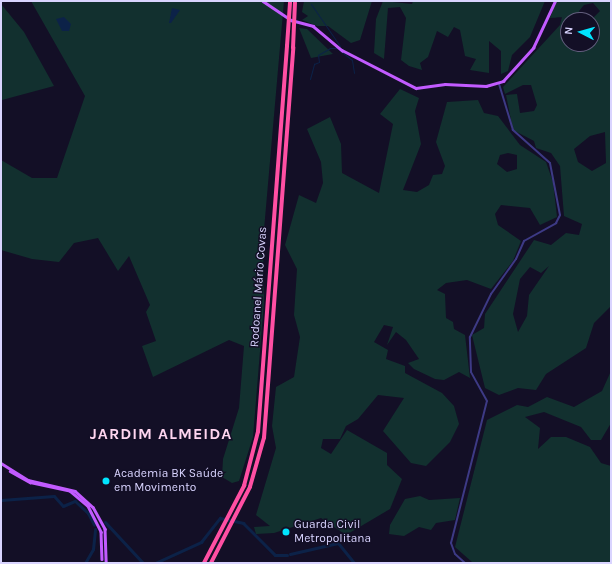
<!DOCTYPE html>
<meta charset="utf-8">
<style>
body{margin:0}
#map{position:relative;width:612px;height:564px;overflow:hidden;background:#130f26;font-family:Karla,sans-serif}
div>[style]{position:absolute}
.green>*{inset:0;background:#12302f}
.water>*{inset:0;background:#0c2248}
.stream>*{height:1px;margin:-0.5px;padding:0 0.5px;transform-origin:0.5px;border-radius:0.5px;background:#0c2248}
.river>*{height:3px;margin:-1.5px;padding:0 1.5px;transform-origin:1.5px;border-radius:1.5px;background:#0c2248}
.minor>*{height:2px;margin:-1px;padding:0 1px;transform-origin:1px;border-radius:1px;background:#3d3a85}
.major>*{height:2.5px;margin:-1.25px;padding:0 1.25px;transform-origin:1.25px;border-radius:1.25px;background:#c25bff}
.highway>*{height:3.5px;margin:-1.75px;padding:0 1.75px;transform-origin:1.75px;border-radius:1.75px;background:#ff4fa3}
.highway-bridge>*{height:3.5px;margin:-1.75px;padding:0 1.75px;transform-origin:1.75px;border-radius:1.75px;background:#ff4fa3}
.dots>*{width:11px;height:11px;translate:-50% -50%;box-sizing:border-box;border:2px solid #130f26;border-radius:50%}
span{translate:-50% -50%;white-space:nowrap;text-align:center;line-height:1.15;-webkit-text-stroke:3px #130f26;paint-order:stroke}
.street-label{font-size:12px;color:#d9d4ff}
.poi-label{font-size:12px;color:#d9d4ff}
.left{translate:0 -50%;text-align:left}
.district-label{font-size:16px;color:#ffd6f0;font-weight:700;letter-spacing:1px}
.frame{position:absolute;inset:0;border:2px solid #d9d4ff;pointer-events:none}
.north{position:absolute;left:560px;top:12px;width:40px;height:40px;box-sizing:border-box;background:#130f26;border:1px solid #625e7d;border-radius:50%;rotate:276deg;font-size:11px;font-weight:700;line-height:16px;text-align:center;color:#d9d4ff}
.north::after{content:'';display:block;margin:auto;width:14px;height:18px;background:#00e5ff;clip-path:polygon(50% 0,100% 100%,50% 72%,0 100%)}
</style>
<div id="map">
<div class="green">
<div style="clip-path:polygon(31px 1px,284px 1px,263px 241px,264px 302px,253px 437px,239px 481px,232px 483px,222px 477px,223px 459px,239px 408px,244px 346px,229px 340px,153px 377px,142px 346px,156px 341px,146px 312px,150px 305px,129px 256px,118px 271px,98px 238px,74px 243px,59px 262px,32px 259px,1px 250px,1px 160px,32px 178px,57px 178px,85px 96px)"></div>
<div style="clip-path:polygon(304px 1px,372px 1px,360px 40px,351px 43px,328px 26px,317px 26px,302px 20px,308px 16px,302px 12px)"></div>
<div style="clip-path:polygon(383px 1px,412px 4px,413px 1px,545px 1px,530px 37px,512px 55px,508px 71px,501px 74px,501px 51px,489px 41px,489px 73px,470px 70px,476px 59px,465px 56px,460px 30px,454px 27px,448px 37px,437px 31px,428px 57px,420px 63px,422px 70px,409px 66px,401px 60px,406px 18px,400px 7px,388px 8px,384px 59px,374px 53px,376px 19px)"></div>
<div style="clip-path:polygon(evenodd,556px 1px,611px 1px,611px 306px,594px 323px,586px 348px,546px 374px,536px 390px,518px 388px,499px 395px,485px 388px,472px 335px,484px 328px,485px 314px,534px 240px,551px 245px,566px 233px,579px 235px,582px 224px,564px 216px,560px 166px,551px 153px,536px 148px,534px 141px,513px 130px,506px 95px,517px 94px,520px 113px,534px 111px,537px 105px,531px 85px,523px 85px,505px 94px,503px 87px,560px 25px,562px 17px,550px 18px,556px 1px,593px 3px,600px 11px,591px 20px,592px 44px,568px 44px,568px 20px,582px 20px,579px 11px,584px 5px,593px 3px,556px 1px,605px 132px,606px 163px,592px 171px,578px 162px,574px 149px,590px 136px,605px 132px,556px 1px,549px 266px,529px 295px,527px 316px,518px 332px,513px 314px,520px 279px,530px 267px,541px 273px,549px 266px)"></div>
<div style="clip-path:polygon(1px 4px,24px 32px,54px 86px,2px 100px,1px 104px)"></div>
<div style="clip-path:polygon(299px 28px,307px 29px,333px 54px,311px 58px)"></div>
<div style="clip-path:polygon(evenodd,400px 89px,419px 98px,415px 111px,421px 144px,403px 190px,417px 192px,429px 185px,433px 175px,442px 174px,445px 166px,436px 142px,447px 102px,478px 100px,484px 113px,498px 116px,520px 145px,546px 162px,553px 182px,557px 217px,540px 225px,530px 208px,501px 205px,495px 214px,498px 225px,521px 241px,513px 261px,491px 289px,467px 280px,446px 283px,437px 290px,445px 294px,446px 318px,453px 322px,454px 329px,465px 335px,470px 378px,459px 372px,444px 380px,435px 379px,414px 369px,408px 363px,419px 359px,406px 340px,396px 332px,387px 345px,393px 327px,384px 325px,374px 342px,388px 350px,386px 359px,405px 366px,405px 373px,442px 393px,454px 406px,459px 424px,450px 442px,426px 466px,411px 463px,383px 431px,404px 398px,378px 395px,358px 419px,346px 426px,340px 439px,323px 439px,321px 448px,331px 454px,347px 430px,387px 453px,387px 465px,402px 479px,390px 509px,346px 535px,321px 518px,274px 533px,256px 534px,254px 527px,270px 526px,256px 515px,276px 448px,272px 426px,276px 387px,294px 377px,300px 337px,294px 315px,297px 269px,285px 245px,299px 195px,316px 203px,323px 183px,321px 162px,307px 129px,330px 117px,341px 144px,342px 173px,379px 193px,393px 124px,380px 114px,400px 89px,508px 153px,517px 155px,517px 169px,507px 172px,497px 164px,500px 155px,508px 153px)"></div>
<div style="clip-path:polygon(611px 371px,611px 423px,601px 440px,591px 440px,581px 427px,544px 412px,525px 417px,540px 428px,538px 449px,551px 437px,566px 437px,590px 447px,601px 463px,611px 466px,611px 563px,472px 562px,455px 547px,487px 420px,517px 405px,528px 407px,547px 397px,574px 407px,602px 391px)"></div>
<div style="clip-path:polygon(420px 496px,429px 500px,460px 498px,455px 520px,436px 523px,431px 530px,419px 527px,404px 536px,389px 534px,390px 525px,405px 499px)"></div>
</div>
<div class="water">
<div style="clip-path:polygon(172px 8px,180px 10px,171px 23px,169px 23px)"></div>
<div style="clip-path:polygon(64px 17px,71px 24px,69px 31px,62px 31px,56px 19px)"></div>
</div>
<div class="stream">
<div style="left:311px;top:4px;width:51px;rotate:55.4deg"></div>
<div style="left:310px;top:79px;width:16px;rotate:-75deg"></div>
<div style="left:314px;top:64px;width:5px;rotate:-22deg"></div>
<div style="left:319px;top:62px;width:7px;rotate:-98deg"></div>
<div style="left:318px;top:55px;width:14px;rotate:-30deg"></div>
<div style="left:330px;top:48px;width:7px"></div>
<div style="left:337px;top:48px;width:19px;rotate:39deg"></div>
<div style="left:352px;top:60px;width:13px;rotate:81deg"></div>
</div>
<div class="river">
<div style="left:1px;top:500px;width:53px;rotate:-4.3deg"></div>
<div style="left:54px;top:496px;width:13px;rotate:48deg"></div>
<div style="left:63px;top:506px;width:13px;rotate:-23deg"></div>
<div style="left:75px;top:501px;width:18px;rotate:43deg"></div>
<div style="left:88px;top:513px;width:13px;rotate:63deg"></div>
<div style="left:105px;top:522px;width:56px;rotate:47.2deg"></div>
<div style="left:290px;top:554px;width:49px;rotate:-12.9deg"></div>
<div style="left:338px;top:543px;width:26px;rotate:51deg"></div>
<div style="left:85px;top:563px;width:16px;rotate:-60deg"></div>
<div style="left:93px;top:549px;width:20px;rotate:-84deg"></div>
<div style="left:155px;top:563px;width:51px;rotate:-24.5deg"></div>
<div style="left:201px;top:542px;width:31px;rotate:-52deg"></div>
<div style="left:220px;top:518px;width:24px;rotate:12deg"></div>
<div style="left:243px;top:523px;width:45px;rotate:45deg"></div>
<div style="left:275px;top:555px;width:12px"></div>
</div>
<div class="minor">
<div style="left:465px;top:563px;width:13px;rotate:-138deg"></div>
<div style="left:455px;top:554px;width:12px;rotate:-110deg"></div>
<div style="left:451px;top:543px;width:146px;rotate:-75.8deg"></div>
<div style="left:487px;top:401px;width:33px;rotate:-119deg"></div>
<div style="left:471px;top:372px;width:35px;rotate:-92deg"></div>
<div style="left:470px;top:337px;width:48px;rotate:-64deg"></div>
<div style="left:491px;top:294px;width:43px;rotate:-54.5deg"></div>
<div style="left:516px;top:259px;width:20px;rotate:-66deg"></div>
<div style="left:524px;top:241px;width:37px;rotate:-29deg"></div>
<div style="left:556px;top:223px;width:9px;rotate:-63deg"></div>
<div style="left:560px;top:215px;width:53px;rotate:-100.9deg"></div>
<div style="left:550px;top:163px;width:50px;rotate:-138.3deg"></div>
<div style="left:513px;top:130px;width:48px;rotate:-106.9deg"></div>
</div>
<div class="major">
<div style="left:263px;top:1px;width:34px;rotate:34deg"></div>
<div style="left:291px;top:20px;width:23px;rotate:15deg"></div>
<div style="left:313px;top:26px;width:38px;rotate:40deg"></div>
<div style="left:342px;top:50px;width:83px;rotate:27.2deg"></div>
<div style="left:416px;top:88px;width:29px;rotate:-8deg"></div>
<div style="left:445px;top:84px;width:41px;rotate:2.8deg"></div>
<div style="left:486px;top:86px;width:18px;rotate:-16deg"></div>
<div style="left:503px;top:81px;width:45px;rotate:-47.7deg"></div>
<div style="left:533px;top:48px;width:52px;rotate:-64.9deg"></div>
<div style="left:1px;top:463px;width:32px;rotate:32deg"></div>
<div style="left:28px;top:480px;width:48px;rotate:13.2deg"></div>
<div style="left:75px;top:491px;width:24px;rotate:42deg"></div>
<div style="left:93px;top:507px;width:25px;rotate:61deg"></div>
<div style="left:105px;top:529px;width:34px;rotate:88deg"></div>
<div style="left:10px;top:471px;width:23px;rotate:29deg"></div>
<div style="left:30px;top:482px;width:40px;rotate:12deg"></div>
<div style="left:69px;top:490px;width:25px;rotate:40deg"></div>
<div style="left:88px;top:506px;width:29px;rotate:63deg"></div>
<div style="left:101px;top:532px;width:27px;rotate:88deg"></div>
</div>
<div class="highway">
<div style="left:204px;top:563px;width:87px;rotate:-62.5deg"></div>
<div style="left:244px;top:486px;width:56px;rotate:-75.5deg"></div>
<div style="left:258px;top:432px;width:387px;rotate:-85.7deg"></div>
<div style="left:211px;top:563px;width:85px;rotate:-62.8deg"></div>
<div style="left:250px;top:487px;width:51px;rotate:-74.1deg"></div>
<div style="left:264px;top:438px;width:391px;rotate:-85.7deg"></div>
</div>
<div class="highway-bridge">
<div style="left:287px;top:46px;width:43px;rotate:-86deg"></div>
<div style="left:293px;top:48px;width:45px;rotate:-87.5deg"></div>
</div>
<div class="dots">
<div style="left:106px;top:481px;background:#00e5ff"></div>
<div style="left:286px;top:532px;background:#00e5ff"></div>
</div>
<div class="street-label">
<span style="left:259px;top:287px;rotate:-86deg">Rodoanel Mário Covas</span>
</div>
<div class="poi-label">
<span class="left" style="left:114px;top:481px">Academia BK Saúde<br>em Movimento</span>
<span class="left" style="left:294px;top:532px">Guarda Civil<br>Metropolitana</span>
</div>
<div class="district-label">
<span style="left:161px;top:434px">JARDIM ALMEIDA</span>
</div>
<div class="frame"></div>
<div class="north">N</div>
</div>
